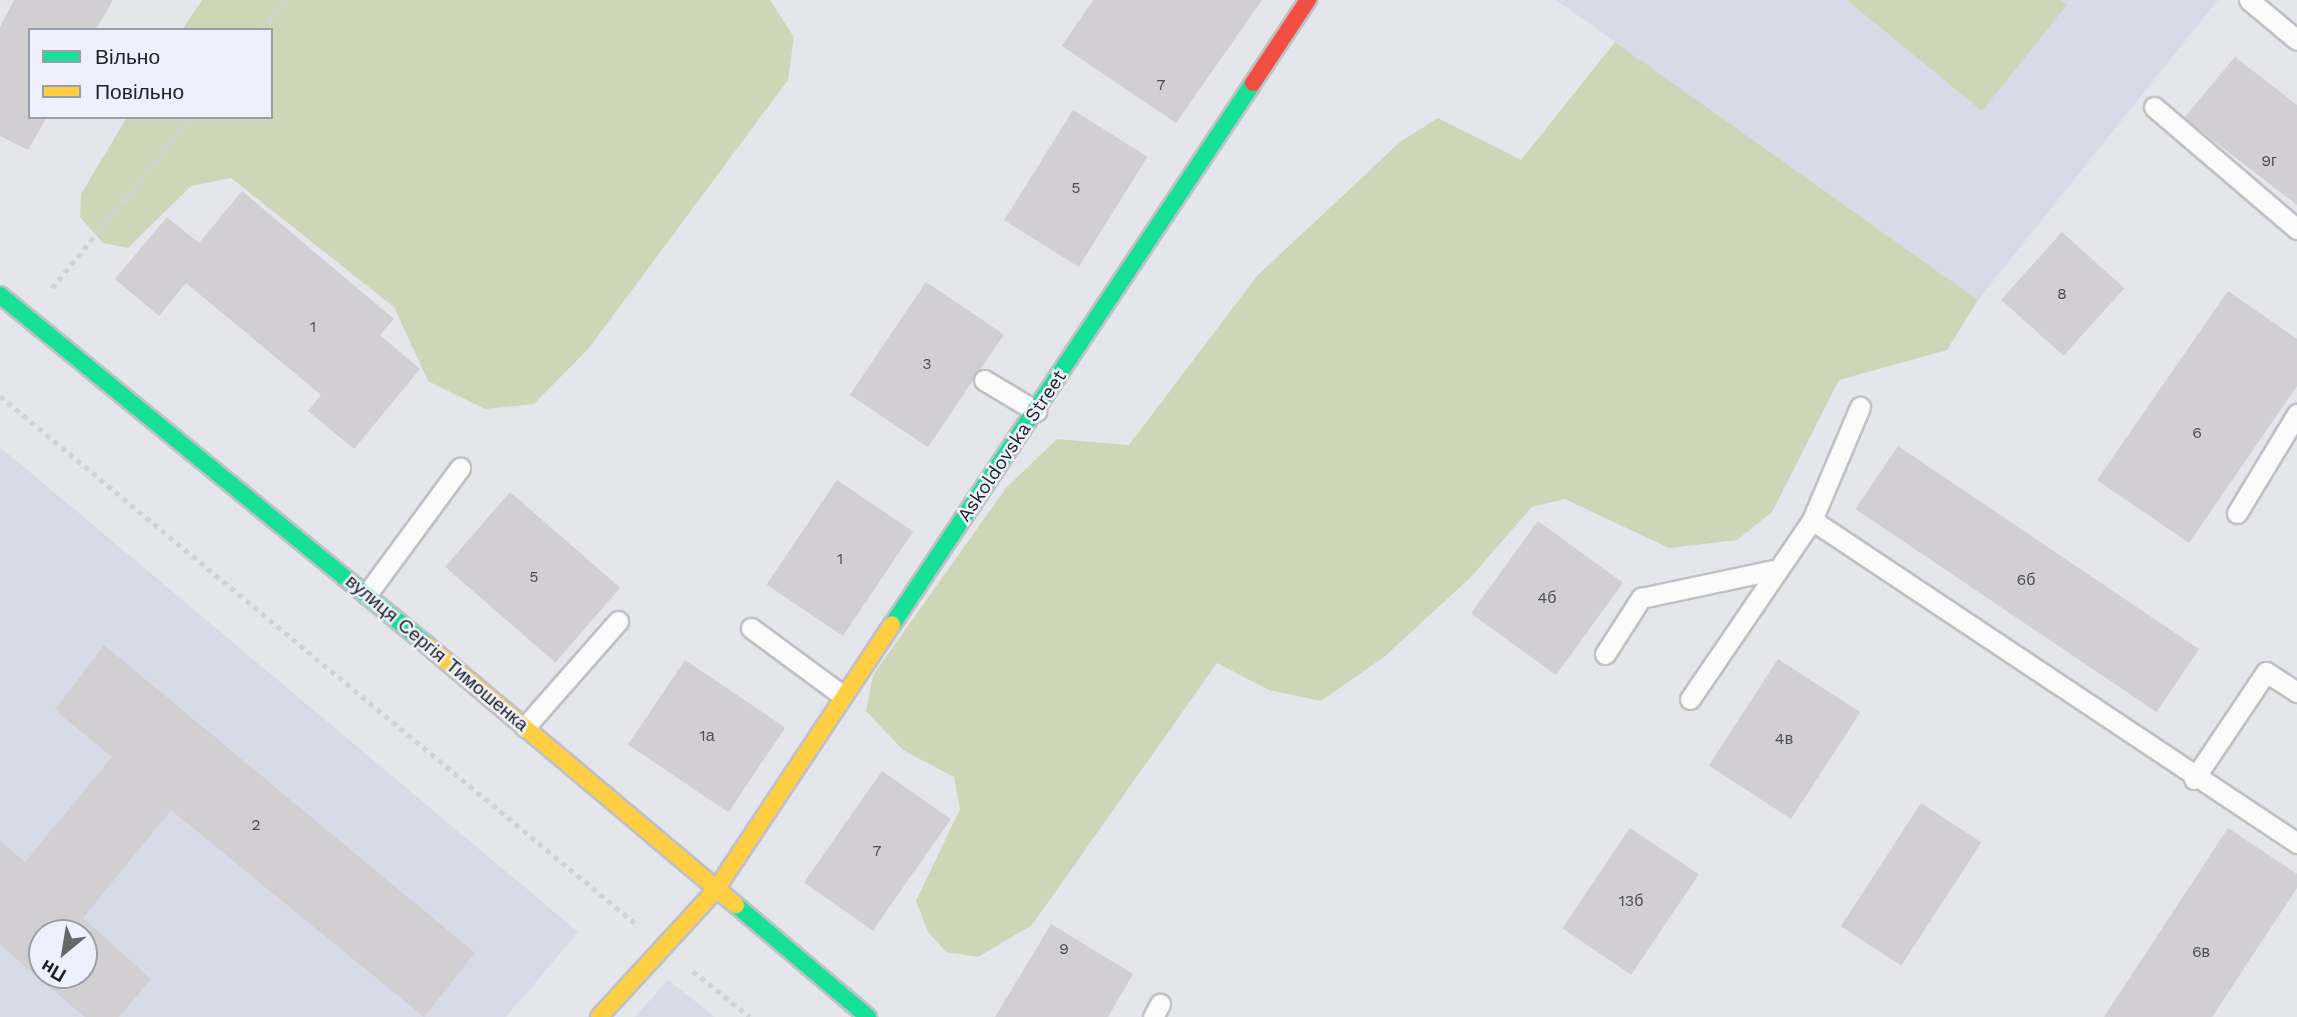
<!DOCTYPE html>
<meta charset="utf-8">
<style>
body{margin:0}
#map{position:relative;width:2297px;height:1017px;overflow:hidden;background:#e4e6ec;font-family:"Work Sans",sans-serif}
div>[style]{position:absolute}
.built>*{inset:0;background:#d7dae7}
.green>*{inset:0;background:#cfd6b8}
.building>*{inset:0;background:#d1cfd2;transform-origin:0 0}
.path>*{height:4.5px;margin-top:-2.25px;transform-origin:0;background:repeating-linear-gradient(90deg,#d1d2d4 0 5px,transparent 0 10px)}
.roads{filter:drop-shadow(2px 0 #bfc1c5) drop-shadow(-2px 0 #bfc1c5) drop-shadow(0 2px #bfc1c5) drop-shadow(0 -2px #bfc1c5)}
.lane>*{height:19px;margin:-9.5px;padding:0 9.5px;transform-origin:9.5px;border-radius:9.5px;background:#fbfbfc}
.fast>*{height:16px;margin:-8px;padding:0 8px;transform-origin:8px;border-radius:8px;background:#16e098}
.slow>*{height:16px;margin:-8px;padding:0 8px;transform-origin:8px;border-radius:8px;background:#ffcf43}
.jam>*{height:16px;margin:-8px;padding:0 8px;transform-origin:8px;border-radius:8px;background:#f24e42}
span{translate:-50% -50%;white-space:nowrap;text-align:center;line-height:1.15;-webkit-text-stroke:5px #eef1fd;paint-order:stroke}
.number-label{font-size:16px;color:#4e4e52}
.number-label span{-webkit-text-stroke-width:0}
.street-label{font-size:19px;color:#212226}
.legend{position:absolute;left:28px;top:28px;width:245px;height:91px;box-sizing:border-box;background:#eef1fd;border:2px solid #9c9ea7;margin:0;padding:9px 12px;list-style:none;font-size:21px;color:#212226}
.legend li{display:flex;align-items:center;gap:14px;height:35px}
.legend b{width:35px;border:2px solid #9c9ea7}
.north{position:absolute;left:28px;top:919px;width:70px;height:70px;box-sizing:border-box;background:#eef1fd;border:2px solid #9c9ea7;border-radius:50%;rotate:210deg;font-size:19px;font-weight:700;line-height:28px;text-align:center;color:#212226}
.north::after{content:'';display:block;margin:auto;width:24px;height:32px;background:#65676b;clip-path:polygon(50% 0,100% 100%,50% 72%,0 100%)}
</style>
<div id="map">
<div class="built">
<div style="clip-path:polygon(1556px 0,2218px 0,1978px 300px)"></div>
<div style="clip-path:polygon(evenodd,0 447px,578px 932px,506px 1017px,0 1017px,0 447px,42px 933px,84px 933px,84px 975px,42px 975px,42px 933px)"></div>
<div style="clip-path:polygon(668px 980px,715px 1017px,635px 1017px)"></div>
</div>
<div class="green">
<div style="clip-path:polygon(202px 0,770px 0,794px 37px,788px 80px,589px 348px,534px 404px,485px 409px,428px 381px,394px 307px,231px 178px,191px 186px,128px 248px,103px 243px,80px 217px,81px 194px,127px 117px,271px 117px,271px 30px,182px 30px)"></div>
<div style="clip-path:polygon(1847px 0,2060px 0,2067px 5px,1982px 111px)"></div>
<div style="clip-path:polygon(1615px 42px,1978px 300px,1947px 350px,1839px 380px,1772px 512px,1737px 540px,1669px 548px,1565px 499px,1532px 507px,1470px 578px,1384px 657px,1321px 701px,1269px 690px,1217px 663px,1032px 925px,978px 957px,946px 952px,928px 932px,916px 901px,960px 809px,954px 777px,903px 750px,866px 711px,873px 675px,1006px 488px,1057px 439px,1129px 445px,1257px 276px,1400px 142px,1438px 118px,1521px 160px)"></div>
</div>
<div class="building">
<div style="clip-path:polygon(14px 0,113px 0,96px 30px,30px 30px,30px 117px,47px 117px,28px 150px,0 136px,0 27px)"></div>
<div style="clip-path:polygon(1093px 0,1262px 0,1176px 123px,1062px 46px)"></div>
<div style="clip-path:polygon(2235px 57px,2297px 105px,2297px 205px,2184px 118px)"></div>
<div style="left:1073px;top:110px;width:88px;height:130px;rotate:32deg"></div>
<div style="clip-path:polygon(242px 191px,394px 319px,380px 335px,420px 369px,354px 449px,308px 411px,321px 395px,186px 283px,159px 316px,115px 279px,167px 217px,199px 243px)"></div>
<div style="left:2062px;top:232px;width:84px;height:91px;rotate:42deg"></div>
<div style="left:926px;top:282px;width:94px;height:136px;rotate:34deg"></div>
<div style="clip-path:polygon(2228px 291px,2297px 339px,2297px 386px,2189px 543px,2097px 480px)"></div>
<div style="left:1898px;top:446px;width:363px;height:76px;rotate:34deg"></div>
<div style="left:837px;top:480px;width:92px;height:126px;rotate:34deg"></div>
<div style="left:510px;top:492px;width:146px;height:99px;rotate:41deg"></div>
<div style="left:1538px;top:521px;width:105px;height:114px;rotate:36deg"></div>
<div style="clip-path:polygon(evenodd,104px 645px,475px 953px,424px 1017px,171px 810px,83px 918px,151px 979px,119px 1017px,85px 1017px,0 945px,0 841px,25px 862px,112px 757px,55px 710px,104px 645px,42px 933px,84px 933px,84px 975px,42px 975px,42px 933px)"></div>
<div style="left:1778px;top:659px;width:98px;height:127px;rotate:33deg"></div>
<div style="left:685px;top:660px;width:121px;height:102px;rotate:34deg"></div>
<div style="left:882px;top:771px;width:84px;height:136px;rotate:35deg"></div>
<div style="left:1921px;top:803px;width:72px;height:147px;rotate:33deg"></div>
<div style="left:1630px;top:828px;width:83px;height:121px;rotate:34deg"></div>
<div style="clip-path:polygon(2228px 828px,2297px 874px,2297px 888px,2212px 1017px,2104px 1017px)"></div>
<div style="clip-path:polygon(1051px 924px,1133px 974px,1108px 1017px,995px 1017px)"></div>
</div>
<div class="path">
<div style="left:262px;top:30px;width:38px;rotate:-51deg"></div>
<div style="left:52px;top:288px;width:220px;rotate:-50.9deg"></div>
<div style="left:0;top:396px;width:825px;rotate:39.69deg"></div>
<div style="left:693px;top:971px;width:73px;rotate:38.9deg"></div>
</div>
<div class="roads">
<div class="lane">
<div style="left:2249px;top:0;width:62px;rotate:39.8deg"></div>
<div style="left:2154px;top:107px;width:188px;rotate:40.5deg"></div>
<div style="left:984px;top:380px;width:61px;rotate:30.8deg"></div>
<div style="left:2237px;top:513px;width:116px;rotate:-58.8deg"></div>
<div style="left:1812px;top:520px;width:123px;rotate:-67deg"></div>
<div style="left:367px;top:594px;width:157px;rotate:-53.6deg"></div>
<div style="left:751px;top:628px;width:113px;rotate:36.4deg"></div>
<div style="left:1605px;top:654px;width:67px;rotate:-57.3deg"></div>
<div style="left:1641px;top:598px;width:135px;rotate:-12deg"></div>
<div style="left:1690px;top:699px;width:217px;rotate:-55.7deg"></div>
<div style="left:1812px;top:520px;width:583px;rotate:33.66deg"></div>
<div style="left:525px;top:727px;width:141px;rotate:-48.7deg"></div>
<div style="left:2194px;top:779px;width:129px;rotate:-56.1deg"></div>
<div style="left:2266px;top:672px;width:37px;rotate:33deg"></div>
<div style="left:1153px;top:1017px;width:15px;rotate:-62deg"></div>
</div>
<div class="fast">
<div style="left:0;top:295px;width:552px;rotate:39.34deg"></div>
<div style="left:892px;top:625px;width:651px;rotate:-56.33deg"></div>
<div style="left:736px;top:905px;width:173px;rotate:40.3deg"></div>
</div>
<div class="slow">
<div style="left:427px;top:645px;width:404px;rotate:40.1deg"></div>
<div style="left:599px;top:1017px;width:171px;rotate:-47.4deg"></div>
<div style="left:715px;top:891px;width:320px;rotate:-56.4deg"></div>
</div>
<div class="jam">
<div style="left:1253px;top:83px;width:100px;rotate:-56.5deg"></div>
</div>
</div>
<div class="number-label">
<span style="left:1161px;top:85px">7</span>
<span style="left:2269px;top:161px">9г</span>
<span style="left:1076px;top:188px">5</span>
<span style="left:2062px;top:294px">8</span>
<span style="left:313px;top:327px">1</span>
<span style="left:927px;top:364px">3</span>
<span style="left:2197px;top:433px">6</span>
<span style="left:840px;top:559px">1</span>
<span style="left:534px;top:577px">5</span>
<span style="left:2026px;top:580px">6б</span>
<span style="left:1547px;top:598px">4б</span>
<span style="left:707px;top:736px">1а</span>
<span style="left:1784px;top:739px">4в</span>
<span style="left:256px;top:825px">2</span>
<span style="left:877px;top:851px">7</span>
<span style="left:1631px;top:901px">13б</span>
<span style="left:1064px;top:949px">9</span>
<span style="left:2201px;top:952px">6в</span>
</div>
<div class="street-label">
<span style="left:1012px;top:446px;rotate:-56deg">Askoldovska Street</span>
<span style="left:437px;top:653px;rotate:40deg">вулиця Сергія Тимошенка</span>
</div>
<ul class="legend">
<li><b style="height:9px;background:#16e098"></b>Вільно</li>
<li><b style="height:9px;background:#ffcf43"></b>Повільно</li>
</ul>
<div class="north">Пн</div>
</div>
